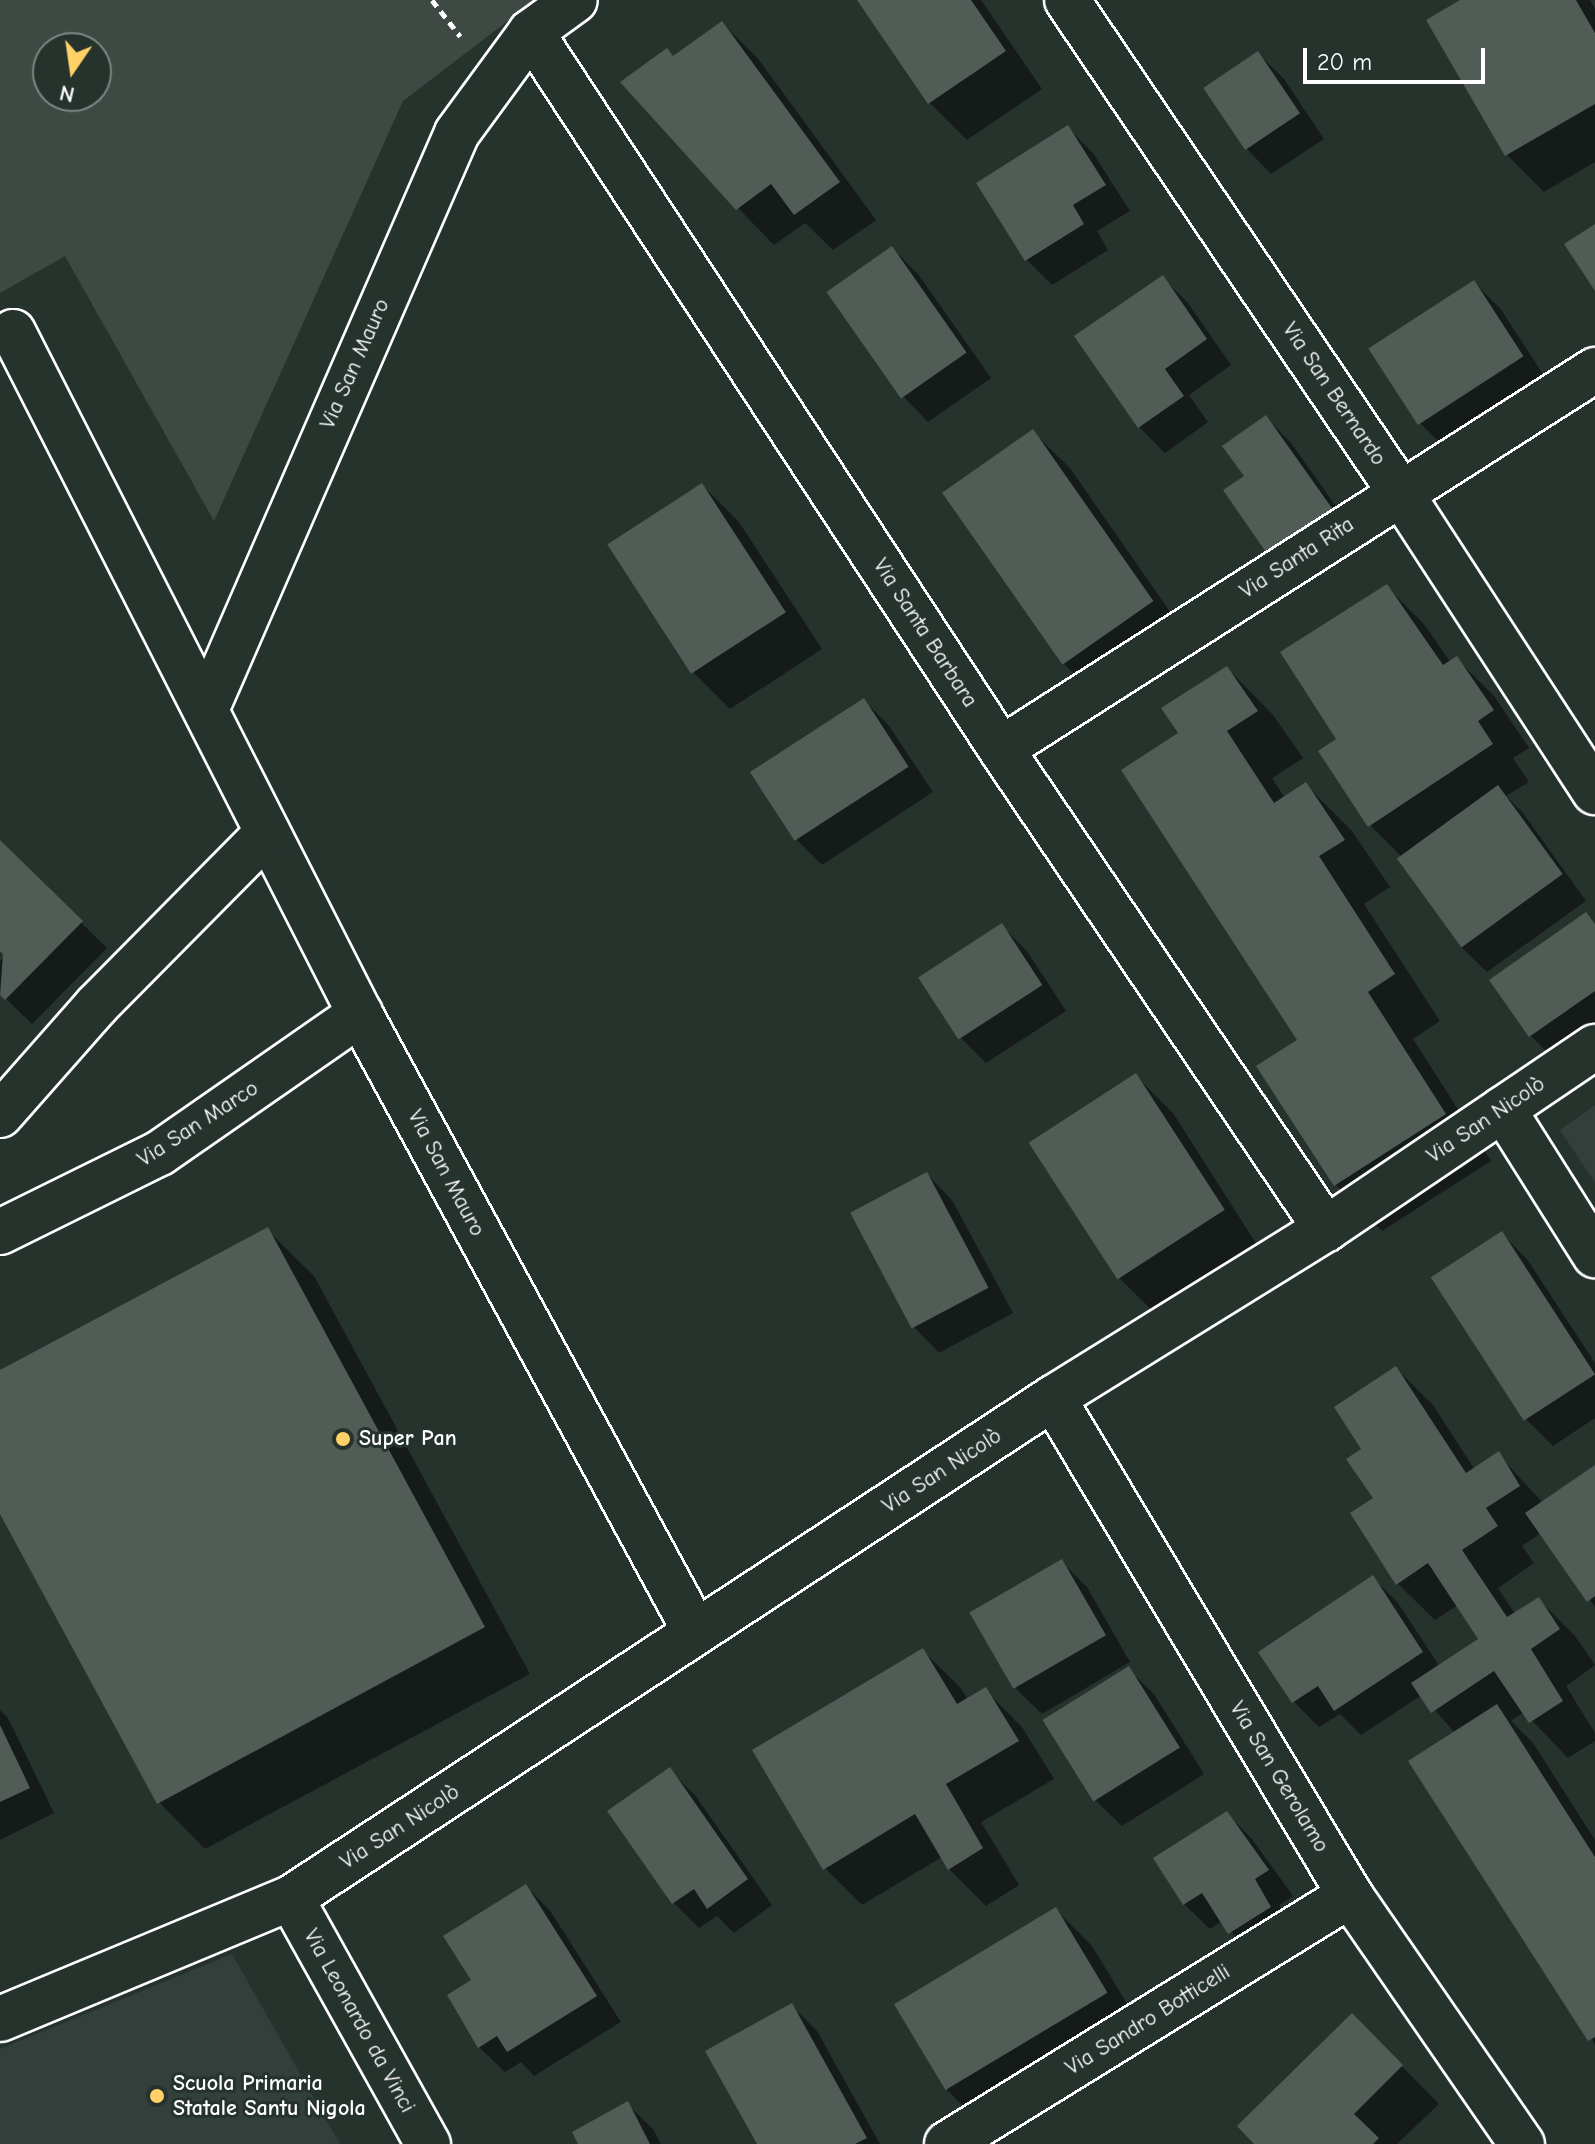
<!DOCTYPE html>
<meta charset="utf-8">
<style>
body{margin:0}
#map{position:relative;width:1595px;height:2144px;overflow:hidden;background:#26332d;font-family:"Comic Neue",sans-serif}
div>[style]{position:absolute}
.built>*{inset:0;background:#333f3a}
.green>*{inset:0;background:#3e4944}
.shadow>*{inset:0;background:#0007}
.building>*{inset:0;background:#515c57;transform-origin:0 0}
.path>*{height:5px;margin-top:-2.5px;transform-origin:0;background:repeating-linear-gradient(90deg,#fff 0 8px,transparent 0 14px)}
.roads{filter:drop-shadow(2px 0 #fff) drop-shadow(-2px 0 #fff) drop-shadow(0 2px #fff) drop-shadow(0 -2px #fff)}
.minor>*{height:44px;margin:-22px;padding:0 22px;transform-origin:22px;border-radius:22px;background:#26332d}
.dots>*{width:22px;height:22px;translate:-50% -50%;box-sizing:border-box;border:4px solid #26332d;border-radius:50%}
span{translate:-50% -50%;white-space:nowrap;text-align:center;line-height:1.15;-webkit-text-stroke:6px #26332d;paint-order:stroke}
.street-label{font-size:22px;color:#fff}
.poi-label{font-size:22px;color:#fff;font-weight:700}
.left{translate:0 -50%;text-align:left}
.north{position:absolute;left:32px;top:32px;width:80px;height:80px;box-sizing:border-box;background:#26332d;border:2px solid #7d8581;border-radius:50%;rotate:193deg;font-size:22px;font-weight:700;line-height:32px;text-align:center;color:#fff}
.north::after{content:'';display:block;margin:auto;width:28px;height:36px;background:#ffd166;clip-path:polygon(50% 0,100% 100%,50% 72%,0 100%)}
.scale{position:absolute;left:1303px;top:48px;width:182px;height:36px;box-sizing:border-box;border:4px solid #fff;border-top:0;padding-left:10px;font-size:24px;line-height:28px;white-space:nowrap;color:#fff;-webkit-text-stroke:6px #26332d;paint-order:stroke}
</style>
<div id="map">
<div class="built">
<div style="clip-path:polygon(1595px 1105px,1595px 1183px,1560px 1130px)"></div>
<div style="clip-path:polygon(232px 1954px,340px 2144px,0 2144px,0 2049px)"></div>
</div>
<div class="green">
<div style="clip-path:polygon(evenodd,0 0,535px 0,403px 101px,214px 521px,65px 256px,0 293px,0 0,48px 48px,96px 48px,96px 96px,48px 96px,48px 48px)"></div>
</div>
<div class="shadow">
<div style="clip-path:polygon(859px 0,981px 0,1042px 89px,967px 140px,930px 103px)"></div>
<div style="clip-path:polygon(1461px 0,1590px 0,1595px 9px,1595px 162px,1544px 192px,1507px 155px)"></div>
<div style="clip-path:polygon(722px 23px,759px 60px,876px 220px,833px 250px,805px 223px,774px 245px,738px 208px,673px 58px)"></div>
<div style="clip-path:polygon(1258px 53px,1284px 79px,1324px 139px,1271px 174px,1246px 148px,1206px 89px)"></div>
<div style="clip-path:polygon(1068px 128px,1093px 153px,1130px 211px,1097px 231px,1108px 250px,1052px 285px,1027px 260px)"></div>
<div style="clip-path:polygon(892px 248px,918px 274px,991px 378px,928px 422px,903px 396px)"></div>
<div style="clip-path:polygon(1163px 278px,1188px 303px,1231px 365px,1189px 395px,1208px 422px,1165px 453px,1139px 427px)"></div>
<div style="clip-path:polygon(1474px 283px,1500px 308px,1548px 382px,1446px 449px,1421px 424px,1372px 349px)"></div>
<div style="clip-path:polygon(1266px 417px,1291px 443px,1358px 537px,1247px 476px)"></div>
<div style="clip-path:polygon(1033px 432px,1070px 468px,1189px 639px,1101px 701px,1064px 664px)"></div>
<div style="clip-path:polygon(702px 485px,739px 522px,822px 649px,730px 709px,693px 672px)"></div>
<div style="clip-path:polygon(1387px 587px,1424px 624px,1451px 663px,1457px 659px,1494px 696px,1529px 748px,1513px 758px,1529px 782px,1506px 796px,1523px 813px,1586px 901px,1487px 972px,1461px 947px,1401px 856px,1370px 825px,1339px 739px)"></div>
<div style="clip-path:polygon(1227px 668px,1273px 715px,1303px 758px,1272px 778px,1285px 798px,1306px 785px,1352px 831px,1390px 887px,1364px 904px,1440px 1021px,1413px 1039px,1491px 1161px,1382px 1231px,1336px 1185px,1259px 1067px,1299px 1041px,1181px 734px)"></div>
<div style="clip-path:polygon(864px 700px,889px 726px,933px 792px,822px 865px,797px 840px)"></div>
<div style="clip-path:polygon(0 843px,107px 948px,32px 1024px,0 993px,0 961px,5px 955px,0 949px)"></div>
<div style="clip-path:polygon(1586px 915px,1595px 924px,1595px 1034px,1556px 1061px,1531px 1036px,1491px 981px)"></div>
<div style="clip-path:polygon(1001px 925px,1027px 951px,1066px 1011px,986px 1063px,960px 1037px)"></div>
<div style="clip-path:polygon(1136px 1076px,1173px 1113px,1259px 1248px,1156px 1314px,1119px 1278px)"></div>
<div style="clip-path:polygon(927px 1174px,952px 1200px,1013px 1313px,939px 1353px,914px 1327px,853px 1214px)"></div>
<div style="clip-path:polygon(267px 1230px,314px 1276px,530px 1674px,205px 1849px,159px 1802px,0 1509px,0 1372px)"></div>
<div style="clip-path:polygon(1502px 1234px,1527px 1259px,1595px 1363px,1595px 1418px,1553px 1446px,1527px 1420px)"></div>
<div style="clip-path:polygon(1396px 1368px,1433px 1405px,1475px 1470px,1498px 1454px,1543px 1503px,1595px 1467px,1595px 1607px,1541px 1533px,1522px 1546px,1534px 1563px,1498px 1588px,1515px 1614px,1539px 1600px,1575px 1636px,1595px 1665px,1566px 1686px,1595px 1733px,1595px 1741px,1568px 1758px,1524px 1712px,1511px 1721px,1533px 1743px,1595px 1840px,1595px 2045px,1455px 1733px,1422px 1695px,1361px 1735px,1340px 1714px,1319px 1727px,1294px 1702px,1373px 1578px,1398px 1603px,1440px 1667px,1481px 1639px,1458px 1605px,1435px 1620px,1398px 1584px,1364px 1449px)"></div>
<div style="clip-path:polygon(1062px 1562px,1087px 1587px,1130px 1662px,1042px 1714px,1016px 1689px)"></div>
<div style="clip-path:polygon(923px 1651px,960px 1687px,968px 1700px,985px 1690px,1022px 1727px,1054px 1779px,981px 1822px,1019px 1885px,986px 1906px,949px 1869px,942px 1857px,862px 1905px,825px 1868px)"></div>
<div style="clip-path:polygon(1128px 1669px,1154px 1694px,1204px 1774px,1122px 1826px,1096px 1801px)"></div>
<div style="clip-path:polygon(0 1710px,8px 1718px,54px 1813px,0 1840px)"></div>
<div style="clip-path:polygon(669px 1770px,695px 1795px,772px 1905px,734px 1933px,717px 1916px,699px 1928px,674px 1903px,610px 1812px)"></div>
<div style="clip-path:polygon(1227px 1814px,1252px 1839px,1293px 1896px,1279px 1905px,1295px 1933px,1255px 1958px,1222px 1921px,1210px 1929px,1184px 1904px)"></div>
<div style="clip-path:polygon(526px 1886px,551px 1912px,621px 2022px,534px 2076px,521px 2062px,505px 2072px,479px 2047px,474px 1981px)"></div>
<div style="clip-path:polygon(1055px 1909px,1092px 1946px,1143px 2030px,984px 2127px,947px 2090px)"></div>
<div style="clip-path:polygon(791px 2005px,817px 2031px,880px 2144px,759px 2144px)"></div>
<div style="clip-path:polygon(1352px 2016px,1439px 2104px,1397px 2144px,1257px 2144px)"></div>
<div style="clip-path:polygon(627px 2104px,653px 2129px,661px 2144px,580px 2144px)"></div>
</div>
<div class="building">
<div style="clip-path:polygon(857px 0,971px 0,1006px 51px,928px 104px)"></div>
<div style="clip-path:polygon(1460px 0,1576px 0,1595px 33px,1595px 104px,1505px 156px,1426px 20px)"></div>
<div style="clip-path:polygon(722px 21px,840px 182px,794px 215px,771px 184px,736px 210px,620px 82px,667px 48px,673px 56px)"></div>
<div style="left:1258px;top:51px;width:75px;height:66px;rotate:56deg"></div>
<div style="clip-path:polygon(1068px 125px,1106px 185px,1073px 205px,1084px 224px,1025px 261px,976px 183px)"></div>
<div style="clip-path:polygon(1595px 224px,1595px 291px,1564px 244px)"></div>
<div style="left:892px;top:246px;width:130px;height:80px;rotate:55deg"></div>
<div style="clip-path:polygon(1163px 275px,1207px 339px,1165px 369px,1184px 396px,1138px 428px,1074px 336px)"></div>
<div style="left:1474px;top:280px;width:91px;height:126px;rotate:57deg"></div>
<div style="clip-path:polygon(1266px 415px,1334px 511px,1268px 555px,1223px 490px,1244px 476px,1222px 446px)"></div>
<div style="left:1033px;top:429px;width:210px;height:111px;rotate:55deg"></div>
<div style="left:702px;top:483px;width:154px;height:113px;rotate:57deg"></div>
<div style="clip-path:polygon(1387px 584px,1443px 665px,1457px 656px,1494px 710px,1478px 721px,1493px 744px,1368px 827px,1318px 751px,1336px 739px,1280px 652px)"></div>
<div style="clip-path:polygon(1227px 666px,1258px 711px,1227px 731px,1274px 803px,1306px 782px,1345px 840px,1319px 856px,1395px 974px,1368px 992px,1446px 1114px,1334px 1186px,1256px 1066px,1297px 1040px,1121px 770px,1178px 733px,1161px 708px)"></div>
<div style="left:864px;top:698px;width:82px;height:136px;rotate:57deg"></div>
<div style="left:1498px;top:785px;width:110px;height:125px;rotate:54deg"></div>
<div style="clip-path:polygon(0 840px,83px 921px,5px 1000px,0 995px,3px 954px,0 951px)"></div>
<div style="clip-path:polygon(1586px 912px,1595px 924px,1595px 991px,1529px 1037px,1489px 980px)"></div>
<div style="left:1002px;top:923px;width:74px;height:100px;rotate:57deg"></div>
<div style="left:1136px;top:1073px;width:163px;height:128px;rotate:57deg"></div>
<div style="left:927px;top:1172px;width:131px;height:87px;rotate:62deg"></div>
<div style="clip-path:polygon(268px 1227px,485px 1627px,157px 1804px,0 1514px,0 1370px)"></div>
<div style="left:1502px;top:1231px;width:171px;height:85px;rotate:57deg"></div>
<div style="clip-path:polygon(1396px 1366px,1466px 1473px,1499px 1451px,1520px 1486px,1486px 1508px,1498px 1526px,1462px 1550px,1507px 1617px,1539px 1597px,1560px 1629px,1531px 1649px,1563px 1701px,1529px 1723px,1494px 1671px,1431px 1713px,1411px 1683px,1478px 1639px,1428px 1563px,1396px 1585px,1350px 1513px,1373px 1498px,1346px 1459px,1361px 1449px,1334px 1407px)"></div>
<div style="clip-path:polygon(1595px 1465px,1595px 1596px,1587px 1602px,1525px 1513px)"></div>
<div style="left:1062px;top:1559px;width:88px;height:107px;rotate:60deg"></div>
<div style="clip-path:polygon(1373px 1575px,1423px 1652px,1334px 1711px,1318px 1686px,1292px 1703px,1258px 1652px)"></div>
<div style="clip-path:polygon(923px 1648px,957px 1704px,986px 1687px,1019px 1741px,946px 1784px,983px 1848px,948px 1870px,915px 1814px,823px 1870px,752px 1750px)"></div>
<div style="left:1129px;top:1666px;width:96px;height:102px;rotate:58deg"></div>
<div style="clip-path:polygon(1497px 1704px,1595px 1857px,1595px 2037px,1588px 2041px,1408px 1761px)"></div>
<div style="clip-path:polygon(0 1725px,30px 1788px,0 1802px)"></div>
<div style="clip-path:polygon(670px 1767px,748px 1879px,707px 1909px,694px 1889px,672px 1904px,607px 1811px)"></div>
<div style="clip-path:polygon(1227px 1811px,1269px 1870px,1255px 1879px,1271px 1907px,1228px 1934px,1202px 1893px,1183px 1905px,1153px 1858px)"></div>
<div style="clip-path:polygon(526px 1884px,597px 1996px,507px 2052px,497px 2036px,478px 2048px,447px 1995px,471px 1980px,443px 1936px)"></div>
<div style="left:1056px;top:1907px;width:100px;height:189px;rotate:59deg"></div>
<div style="clip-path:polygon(792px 2003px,867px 2138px,855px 2144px,757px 2144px,705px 2051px)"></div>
<div style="clip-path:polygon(1352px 2013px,1403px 2065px,1354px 2114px,1379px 2138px,1373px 2144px,1254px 2144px,1237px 2126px)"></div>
<div style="clip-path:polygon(628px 2101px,650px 2144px,578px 2144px,572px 2132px)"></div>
</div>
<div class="path">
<div style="left:432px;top:0;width:46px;rotate:52.1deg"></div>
</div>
<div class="roads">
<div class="minor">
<div style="left:1067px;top:0;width:594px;rotate:55.91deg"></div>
<div style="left:1400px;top:492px;width:358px;rotate:57deg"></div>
<div style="left:531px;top:32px;width:857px;rotate:56.75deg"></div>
<div style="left:1001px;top:749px;width:580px;rotate:55.9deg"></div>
<div style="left:13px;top:332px;width:765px;rotate:63.03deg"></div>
<div style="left:360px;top:1014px;width:702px;rotate:61.5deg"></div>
<div style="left:206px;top:710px;width:629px;rotate:-66.49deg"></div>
<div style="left:457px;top:133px;width:125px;rotate:-53.8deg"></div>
<div style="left:531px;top:32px;width:54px;rotate:-36deg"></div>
<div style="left:1001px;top:749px;width:705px;rotate:-32.54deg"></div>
<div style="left:1503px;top:1109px;width:173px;rotate:57.8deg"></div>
<div style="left:0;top:1115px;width:147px;rotate:-48.6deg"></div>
<div style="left:97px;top:1005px;width:242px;rotate:-45.3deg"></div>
<div style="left:0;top:1232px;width:178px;rotate:-26.3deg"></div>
<div style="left:160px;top:1153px;width:244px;rotate:-34.8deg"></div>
<div style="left:1053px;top:1398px;width:579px;rotate:59.14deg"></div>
<div style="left:1350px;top:1895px;width:303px;rotate:55.4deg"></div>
<div style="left:291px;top:1898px;width:282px;rotate:60.9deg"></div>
<div style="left:0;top:2019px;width:315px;rotate:-22.6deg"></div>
<div style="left:291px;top:1898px;width:911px;rotate:-33.27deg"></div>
<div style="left:1053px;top:1398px;width:321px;rotate:-31.8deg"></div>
<div style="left:1326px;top:1229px;width:325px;rotate:-34.1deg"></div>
<div style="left:947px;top:2144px;width:474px;rotate:-31.7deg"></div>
</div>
</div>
<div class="dots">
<div style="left:343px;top:1439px;background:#ffd166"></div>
<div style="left:157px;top:2096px;background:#ffd166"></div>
</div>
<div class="street-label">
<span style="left:355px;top:364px;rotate:-66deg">Via San Mauro</span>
<span style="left:1334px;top:394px;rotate:56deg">Via San Bernardo</span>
<span style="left:1297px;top:558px;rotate:-33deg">Via Santa Rita</span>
<span style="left:925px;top:633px;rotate:57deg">Via Santa Barbara</span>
<span style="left:1486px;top:1120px;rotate:-34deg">Via San Nicolò</span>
<span style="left:198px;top:1124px;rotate:-33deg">Via San Marco</span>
<span style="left:446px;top:1173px;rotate:62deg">Via San Mauro</span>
<span style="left:942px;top:1471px;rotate:-33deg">Via San Nicolò</span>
<span style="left:1279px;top:1777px;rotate:59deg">Via San Gerolamo</span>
<span style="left:400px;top:1827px;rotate:-33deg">Via San Nicolò</span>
<span style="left:1148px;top:2020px;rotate:-32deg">Via Sandro Botticelli</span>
<span style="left:359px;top:2021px;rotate:61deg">Via Leonardo da Vinci</span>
</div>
<div class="poi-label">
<span class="left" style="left:359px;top:1439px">Super Pan</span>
<span class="left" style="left:173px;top:2096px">Scuola Primaria<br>Statale Santu Nigola</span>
</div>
<div class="north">N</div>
<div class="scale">20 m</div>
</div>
